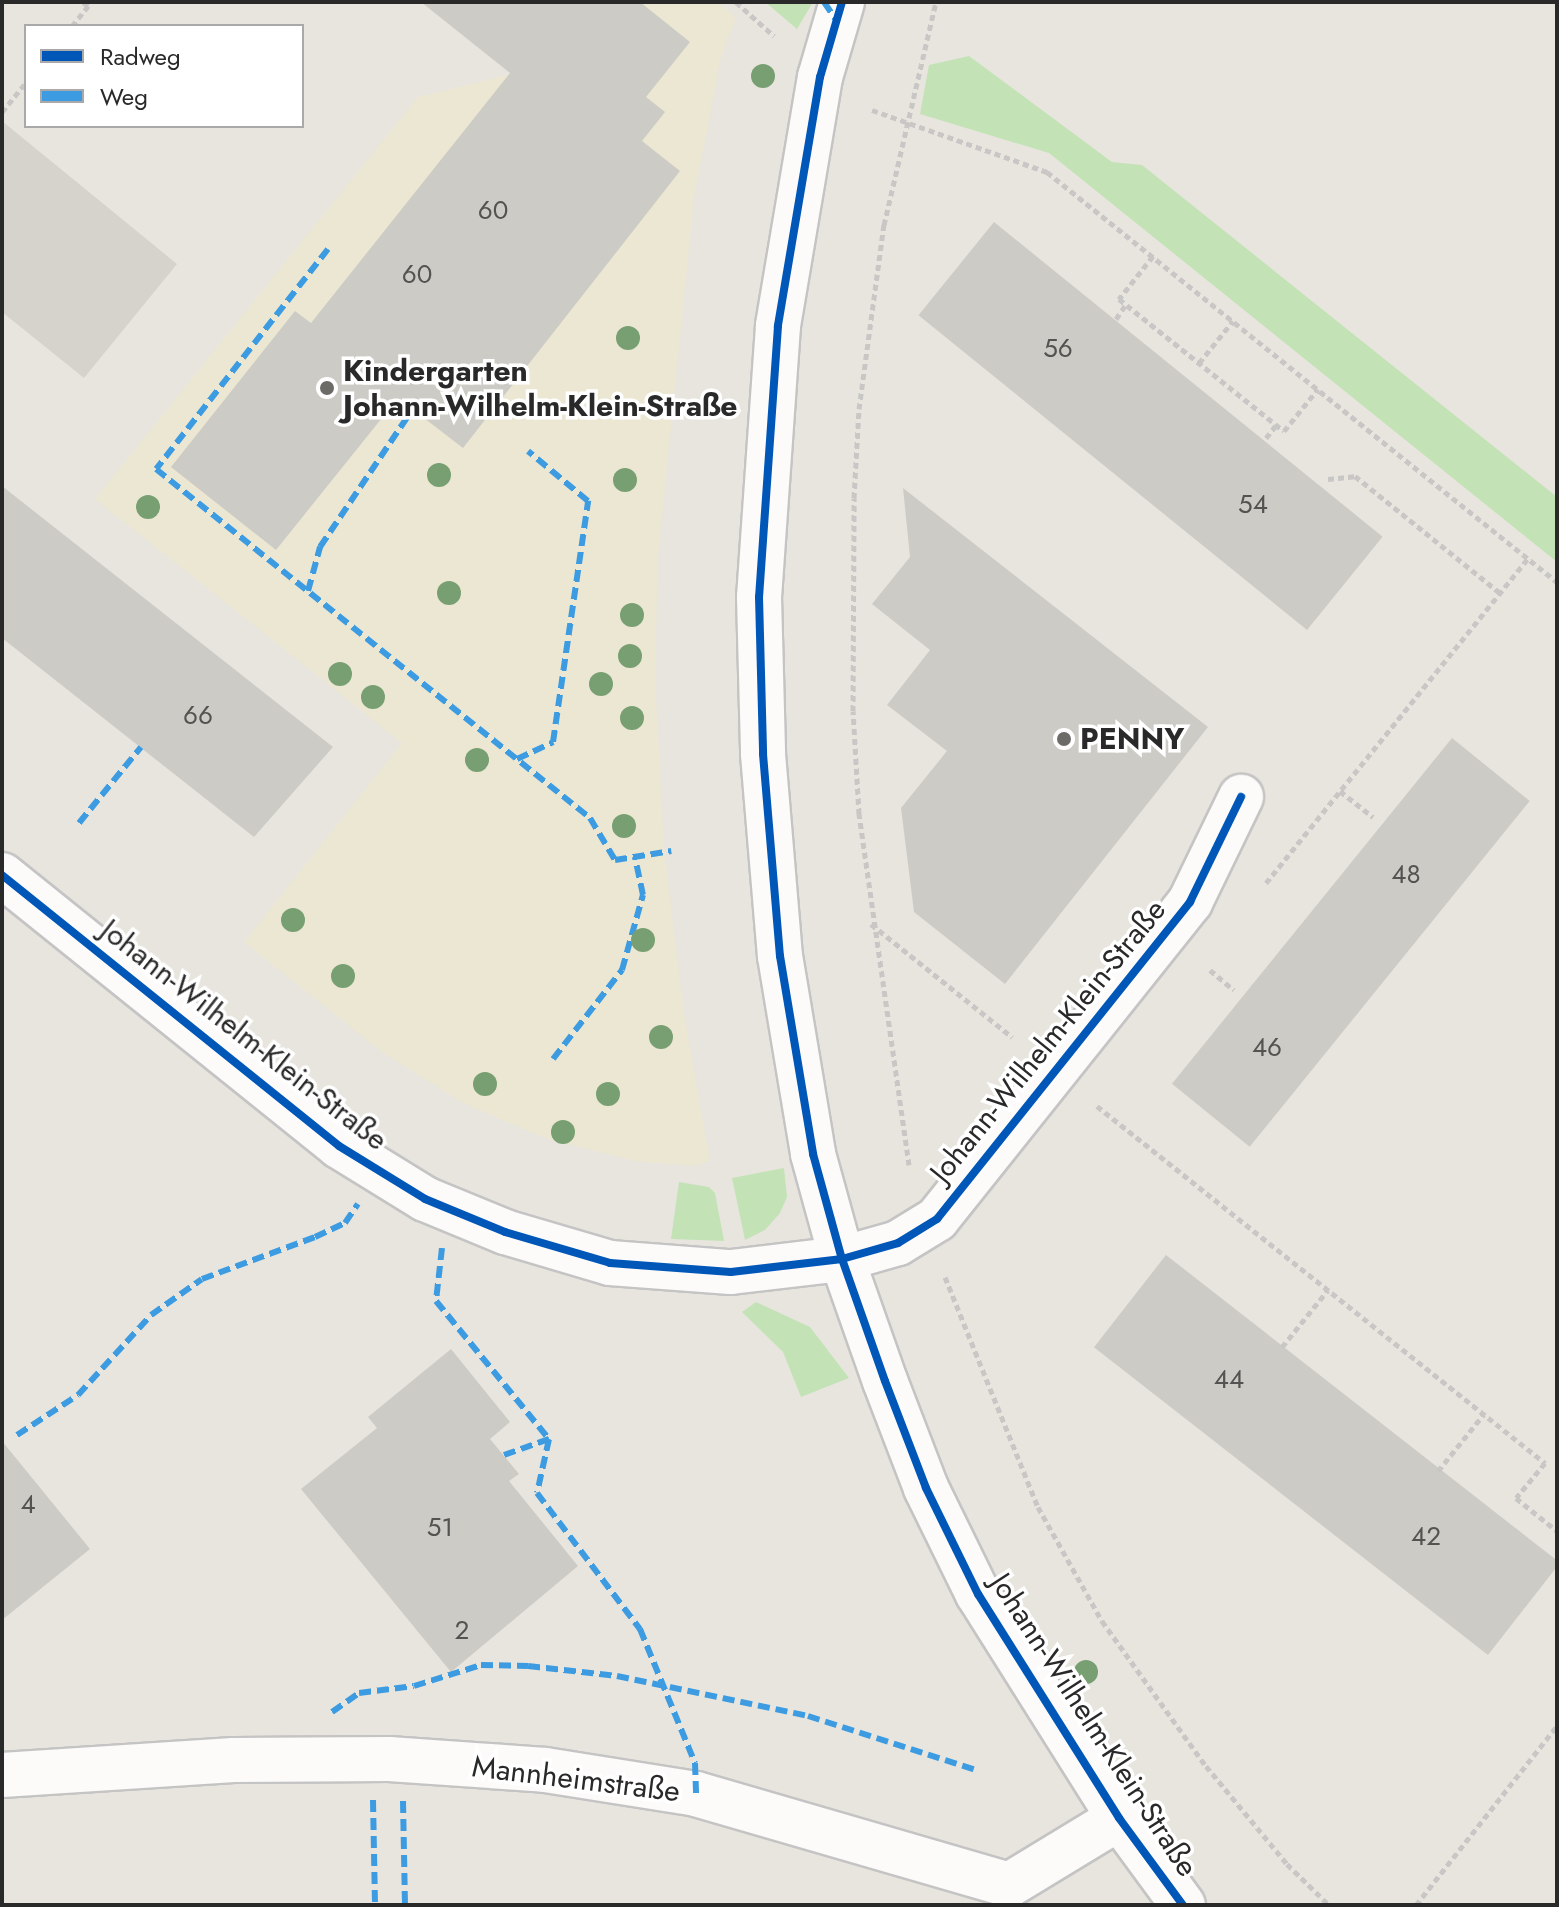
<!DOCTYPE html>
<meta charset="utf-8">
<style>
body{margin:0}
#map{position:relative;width:1559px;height:1907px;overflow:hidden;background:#e8e5de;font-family:Jost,sans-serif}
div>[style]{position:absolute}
.education>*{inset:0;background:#ebe7d3}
.green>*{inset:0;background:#c3e3b7}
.plaza>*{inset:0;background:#d6d3cd}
.building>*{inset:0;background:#cdcbc5;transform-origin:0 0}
.path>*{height:5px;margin-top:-2.5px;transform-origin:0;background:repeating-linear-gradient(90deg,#c8c7c6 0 6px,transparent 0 10px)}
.roads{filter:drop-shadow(2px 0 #c5c4c4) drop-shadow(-2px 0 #c5c4c4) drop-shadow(0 2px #c5c4c4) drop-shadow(0 -2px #c5c4c4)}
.minor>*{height:44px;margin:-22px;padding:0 22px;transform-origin:22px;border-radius:22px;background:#fcfbfa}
.quiet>*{height:6px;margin-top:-3px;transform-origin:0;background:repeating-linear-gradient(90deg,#3d9ce1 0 12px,transparent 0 18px)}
.cycleway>*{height:8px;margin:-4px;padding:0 4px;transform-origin:4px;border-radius:4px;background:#0057b8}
.trees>*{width:24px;height:24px;margin:-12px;border-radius:50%;background:#789f72}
.dots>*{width:22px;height:22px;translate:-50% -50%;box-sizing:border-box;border:4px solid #fff;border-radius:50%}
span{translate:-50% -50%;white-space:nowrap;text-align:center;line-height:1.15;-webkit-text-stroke:7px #fff;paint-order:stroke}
.number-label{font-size:26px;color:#545352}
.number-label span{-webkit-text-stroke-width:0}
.poi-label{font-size:30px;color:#292929;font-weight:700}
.left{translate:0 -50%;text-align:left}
.street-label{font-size:30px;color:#292929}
.frame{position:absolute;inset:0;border:4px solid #292929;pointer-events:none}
.legend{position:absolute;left:24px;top:24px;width:280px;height:104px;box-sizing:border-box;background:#fff;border:2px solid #a9a9a9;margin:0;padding:10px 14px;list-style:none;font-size:24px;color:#292929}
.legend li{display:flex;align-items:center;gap:16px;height:40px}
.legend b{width:40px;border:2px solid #a9a9a9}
</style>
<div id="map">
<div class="education">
<div style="clip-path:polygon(566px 2px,718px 2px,736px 18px,721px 56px,694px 198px,658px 555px,655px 678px,664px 847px,684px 1015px,710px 1161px,693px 1166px,635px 1161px,545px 1138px,463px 1103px,385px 1054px,244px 942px,402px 743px,95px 499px,418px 97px,508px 75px)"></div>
</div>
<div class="green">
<div style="clip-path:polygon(765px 2px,813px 2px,797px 29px)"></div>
<div style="clip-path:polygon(969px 56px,1112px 162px,1142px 165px,1557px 497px,1557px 562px,1049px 153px,920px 114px,929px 65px)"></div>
<div style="clip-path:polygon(784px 1168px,787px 1197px,780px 1213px,765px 1230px,745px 1240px,732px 1178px)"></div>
<div style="clip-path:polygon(679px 1182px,709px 1187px,715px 1193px,724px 1241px,671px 1239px)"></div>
<div style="clip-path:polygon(756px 1302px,810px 1327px,849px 1378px,801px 1397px,783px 1352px,742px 1312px)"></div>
</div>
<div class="plaza">
<div style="clip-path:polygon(2px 121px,177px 264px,84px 378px,2px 312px)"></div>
</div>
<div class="building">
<div style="clip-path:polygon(421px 2px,640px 2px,690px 42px,646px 97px,665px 112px,642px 141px,680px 171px,463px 448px,398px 398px,276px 550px,171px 467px,295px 311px,311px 323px,510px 73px)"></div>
<div style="left:994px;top:222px;width:500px;height:120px;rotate:39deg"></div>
<div style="clip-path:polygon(2px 486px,333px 747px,254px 837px,2px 638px)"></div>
<div style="clip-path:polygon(903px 488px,1208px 727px,1005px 984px,914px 912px,901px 808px,947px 751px,887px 705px,930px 650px,872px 604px,910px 557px)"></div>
<div style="left:1452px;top:738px;width:100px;height:445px;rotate:39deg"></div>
<div style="left:1166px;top:1255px;width:500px;height:117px;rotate:38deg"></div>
<div style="clip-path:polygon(451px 1349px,510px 1422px,490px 1439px,519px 1474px,509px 1481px,578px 1566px,451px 1672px,301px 1489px,377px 1428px,368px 1417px)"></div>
<div style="clip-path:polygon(2px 1441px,90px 1549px,2px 1620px)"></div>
</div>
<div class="path">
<div style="left:736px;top:2px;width:51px;rotate:41.8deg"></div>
<div style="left:72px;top:26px;width:26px;rotate:-51deg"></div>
<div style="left:88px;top:6px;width:6px;rotate:-141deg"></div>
<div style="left:872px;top:110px;width:186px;rotate:19.5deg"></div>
<div style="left:1047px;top:172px;width:654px;rotate:38.8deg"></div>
<div style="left:2px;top:112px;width:38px;rotate:-51deg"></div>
<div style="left:1153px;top:256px;width:55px;rotate:128.3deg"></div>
<div style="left:1119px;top:299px;width:211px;rotate:38.7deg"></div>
<div style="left:1284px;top:431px;width:54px;rotate:-51deg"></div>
<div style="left:1116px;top:319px;width:18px;rotate:-56deg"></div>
<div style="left:1199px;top:363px;width:54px;rotate:-51deg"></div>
<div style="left:1266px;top:438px;width:16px;rotate:-52deg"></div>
<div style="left:1328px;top:479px;width:27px;rotate:-6deg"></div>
<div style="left:1355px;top:476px;width:186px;rotate:38.9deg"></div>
<div style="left:1340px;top:791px;width:42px;rotate:38.2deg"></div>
<div style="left:1266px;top:883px;width:417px;rotate:-51.1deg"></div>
<div style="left:871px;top:924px;width:181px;rotate:38.7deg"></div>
<div style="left:1210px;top:970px;width:31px;rotate:40deg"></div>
<div style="left:1097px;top:1106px;width:573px;rotate:38.55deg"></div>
<div style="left:1545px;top:1463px;width:45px;rotate:129.6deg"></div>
<div style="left:1516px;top:1498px;width:53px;rotate:38.8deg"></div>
<div style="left:909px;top:1165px;width:355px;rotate:-98.1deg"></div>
<div style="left:859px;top:814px;width:103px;rotate:-93.3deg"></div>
<div style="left:853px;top:711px;width:213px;rotate:-89.7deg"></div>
<div style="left:854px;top:498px;width:89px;rotate:-86.8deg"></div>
<div style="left:859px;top:409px;width:186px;rotate:-82.3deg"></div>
<div style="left:884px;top:225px;width:229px;rotate:-76.9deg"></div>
<div style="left:945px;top:1277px;width:248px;rotate:68deg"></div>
<div style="left:1038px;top:1507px;width:131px;rotate:60.7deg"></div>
<div style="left:1102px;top:1621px;width:178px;rotate:54.4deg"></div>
<div style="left:1206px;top:1766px;width:127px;rotate:50.4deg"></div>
<div style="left:1287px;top:1864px;width:59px;rotate:44.3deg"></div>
<div style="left:1282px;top:1347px;width:73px;rotate:-51.1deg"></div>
<div style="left:1438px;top:1471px;width:73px;rotate:-51.1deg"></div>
<div style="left:1416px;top:1905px;width:228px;rotate:-51.8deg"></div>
</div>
<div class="roads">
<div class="minor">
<div style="left:842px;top:2px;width:78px;rotate:106.3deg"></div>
<div style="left:820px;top:77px;width:253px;rotate:99.6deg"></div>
<div style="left:778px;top:326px;width:272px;rotate:94deg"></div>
<div style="left:759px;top:597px;width:157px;rotate:88.5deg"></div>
<div style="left:763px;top:754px;width:203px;rotate:85.2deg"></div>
<div style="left:780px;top:956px;width:201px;rotate:80.5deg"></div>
<div style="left:813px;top:1154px;width:109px;rotate:74.6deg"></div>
<div style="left:842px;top:1259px;width:129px;rotate:70.6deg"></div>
<div style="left:885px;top:1381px;width:115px;rotate:69deg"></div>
<div style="left:926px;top:1488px;width:118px;rotate:63.9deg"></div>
<div style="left:978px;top:1594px;width:265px;rotate:57.8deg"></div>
<div style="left:1119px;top:1818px;width:108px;rotate:53.7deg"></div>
<div style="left:2px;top:875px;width:432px;rotate:38.8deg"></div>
<div style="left:339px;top:1146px;width:101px;rotate:31.6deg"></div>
<div style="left:425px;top:1199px;width:87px;rotate:22.4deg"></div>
<div style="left:505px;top:1232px;width:109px;rotate:16.4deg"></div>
<div style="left:610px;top:1263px;width:121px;rotate:4.3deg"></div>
<div style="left:731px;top:1272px;width:112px;rotate:-6.7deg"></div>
<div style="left:842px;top:1259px;width:58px;rotate:-15.9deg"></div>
<div style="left:898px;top:1243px;width:46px;rotate:-31.6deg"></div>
<div style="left:937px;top:1219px;width:406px;rotate:-51.4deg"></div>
<div style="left:1190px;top:902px;width:117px;rotate:-64.1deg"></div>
<div style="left:2px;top:1775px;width:232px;rotate:-3.7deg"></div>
<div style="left:234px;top:1760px;width:155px;rotate:-0.4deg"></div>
<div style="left:389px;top:1759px;width:156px;rotate:4deg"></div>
<div style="left:545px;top:1770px;width:153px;rotate:9deg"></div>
<div style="left:696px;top:1794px;width:326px;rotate:16.2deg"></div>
<div style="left:1009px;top:1885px;width:129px;rotate:-31.3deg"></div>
</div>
</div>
<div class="quiet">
<div style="left:824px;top:2px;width:22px;rotate:56deg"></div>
<div style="left:328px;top:249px;width:279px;rotate:128deg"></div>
<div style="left:156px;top:469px;width:557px;rotate:38.8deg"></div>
<div style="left:590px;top:818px;width:49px;rotate:59.2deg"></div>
<div style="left:615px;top:860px;width:57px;rotate:-9.1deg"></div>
<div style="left:308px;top:591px;width:46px;rotate:-74.7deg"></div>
<div style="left:320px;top:547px;width:169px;rotate:-56.1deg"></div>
<div style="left:517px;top:759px;width:40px;rotate:-25deg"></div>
<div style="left:553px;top:742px;width:244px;rotate:-81.7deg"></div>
<div style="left:588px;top:501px;width:78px;rotate:-140.2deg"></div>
<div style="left:79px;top:823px;width:98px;rotate:-50.8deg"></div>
<div style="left:553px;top:1059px;width:113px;rotate:-52.2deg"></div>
<div style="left:622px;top:970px;width:78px;rotate:-74.4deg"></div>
<div style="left:643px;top:895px;width:39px;rotate:-102deg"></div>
<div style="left:442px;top:1248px;width:53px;rotate:96.5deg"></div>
<div style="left:436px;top:1301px;width:178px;rotate:50.7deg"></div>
<div style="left:549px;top:1439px;width:55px;rotate:102.5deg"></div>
<div style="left:537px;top:1493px;width:171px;rotate:52.9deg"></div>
<div style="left:640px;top:1629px;width:145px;rotate:67.7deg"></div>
<div style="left:695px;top:1763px;width:31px;rotate:88deg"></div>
<div style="left:17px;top:1435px;width:73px;rotate:-33.3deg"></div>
<div style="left:78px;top:1395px;width:108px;rotate:-47.6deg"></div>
<div style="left:151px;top:1315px;width:62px;rotate:-35.2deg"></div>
<div style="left:202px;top:1279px;width:121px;rotate:-20.4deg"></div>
<div style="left:315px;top:1237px;width:33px;rotate:-25deg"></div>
<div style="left:345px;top:1223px;width:23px;rotate:-56deg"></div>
<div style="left:504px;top:1455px;width:48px;rotate:-19.6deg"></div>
<div style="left:332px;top:1712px;width:33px;rotate:-35deg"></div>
<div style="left:359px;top:1693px;width:55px;rotate:-7.3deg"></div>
<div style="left:414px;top:1686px;width:70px;rotate:-17.4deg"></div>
<div style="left:481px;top:1665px;width:47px;rotate:1.2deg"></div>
<div style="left:528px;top:1666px;width:90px;rotate:6.4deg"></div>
<div style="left:617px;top:1676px;width:195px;rotate:11.8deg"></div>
<div style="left:808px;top:1716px;width:176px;rotate:17.8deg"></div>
<div style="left:373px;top:1800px;width:105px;rotate:88.9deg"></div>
<div style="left:403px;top:1801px;width:104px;rotate:88.9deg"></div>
</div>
<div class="cycleway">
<div style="left:842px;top:2px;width:78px;rotate:106.3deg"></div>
<div style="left:820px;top:77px;width:253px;rotate:99.6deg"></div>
<div style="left:778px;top:326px;width:272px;rotate:94deg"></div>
<div style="left:759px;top:597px;width:157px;rotate:88.5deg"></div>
<div style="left:763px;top:754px;width:203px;rotate:85.2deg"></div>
<div style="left:780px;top:956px;width:201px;rotate:80.5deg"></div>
<div style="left:813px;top:1154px;width:109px;rotate:74.6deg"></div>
<div style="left:842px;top:1259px;width:129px;rotate:70.6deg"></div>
<div style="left:885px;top:1381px;width:115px;rotate:69deg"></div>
<div style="left:926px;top:1488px;width:118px;rotate:63.9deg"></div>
<div style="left:978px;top:1594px;width:265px;rotate:57.8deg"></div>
<div style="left:1119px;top:1818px;width:108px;rotate:53.7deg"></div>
<div style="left:2px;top:875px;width:432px;rotate:38.8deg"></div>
<div style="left:339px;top:1146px;width:101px;rotate:31.6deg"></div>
<div style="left:425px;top:1199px;width:87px;rotate:22.4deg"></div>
<div style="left:505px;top:1232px;width:109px;rotate:16.4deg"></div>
<div style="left:610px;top:1263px;width:121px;rotate:4.3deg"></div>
<div style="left:731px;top:1272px;width:112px;rotate:-6.7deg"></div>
<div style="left:842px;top:1259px;width:58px;rotate:-15.9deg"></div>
<div style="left:898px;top:1243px;width:46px;rotate:-31.6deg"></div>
<div style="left:937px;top:1219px;width:406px;rotate:-51.4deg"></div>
<div style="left:1190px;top:902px;width:117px;rotate:-64.1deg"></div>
</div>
<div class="trees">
<div style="left:763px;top:76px"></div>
<div style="left:628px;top:338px"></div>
<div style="left:439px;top:475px"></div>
<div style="left:625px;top:480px"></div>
<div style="left:148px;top:507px"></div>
<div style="left:449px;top:593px"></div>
<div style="left:632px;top:615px"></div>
<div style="left:630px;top:656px"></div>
<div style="left:340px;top:674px"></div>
<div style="left:601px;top:684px"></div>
<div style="left:373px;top:697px"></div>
<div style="left:632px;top:718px"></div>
<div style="left:477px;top:760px"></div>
<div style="left:624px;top:826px"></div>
<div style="left:293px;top:920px"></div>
<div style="left:643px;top:940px"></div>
<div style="left:343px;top:976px"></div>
<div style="left:661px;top:1037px"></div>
<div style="left:485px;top:1084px"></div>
<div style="left:608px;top:1094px"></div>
<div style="left:563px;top:1132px"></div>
<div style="left:1086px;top:1672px"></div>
</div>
<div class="dots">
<div style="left:327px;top:388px;background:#6c6b68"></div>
<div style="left:1064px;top:739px;background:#6c6b68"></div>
</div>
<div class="number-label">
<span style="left:493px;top:211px">60</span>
<span style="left:417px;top:275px">60</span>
<span style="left:1058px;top:349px">56</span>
<span style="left:1253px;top:505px">54</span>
<span style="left:198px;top:716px">66</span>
<span style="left:1406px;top:875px">48</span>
<span style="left:1267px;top:1048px">46</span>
<span style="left:1229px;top:1380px">44</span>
<span style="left:28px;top:1505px">4</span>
<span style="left:440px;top:1528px">51</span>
<span style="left:1426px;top:1537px">42</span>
<span style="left:462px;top:1631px">2</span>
</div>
<div class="poi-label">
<span class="left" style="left:343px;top:388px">Kindergarten<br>Johann-Wilhelm-Klein-Straße</span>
<span class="left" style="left:1080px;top:739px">PENNY</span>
</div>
<div class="street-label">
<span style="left:244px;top:1035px;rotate:38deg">Johann-Wilhelm-Klein-Straße</span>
<span style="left:1048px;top:1041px;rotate:-51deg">Johann-Wilhelm-Klein-Straße</span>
<span style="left:1094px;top:1725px;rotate:57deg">Johann-Wilhelm-Klein-Straße</span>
<span style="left:576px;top:1779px;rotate:7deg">Mannheimstraße</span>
</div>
<div class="frame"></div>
<ul class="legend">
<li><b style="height:10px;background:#0057b8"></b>Radweg</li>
<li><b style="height:10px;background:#3d9ce1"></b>Weg</li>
</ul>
</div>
